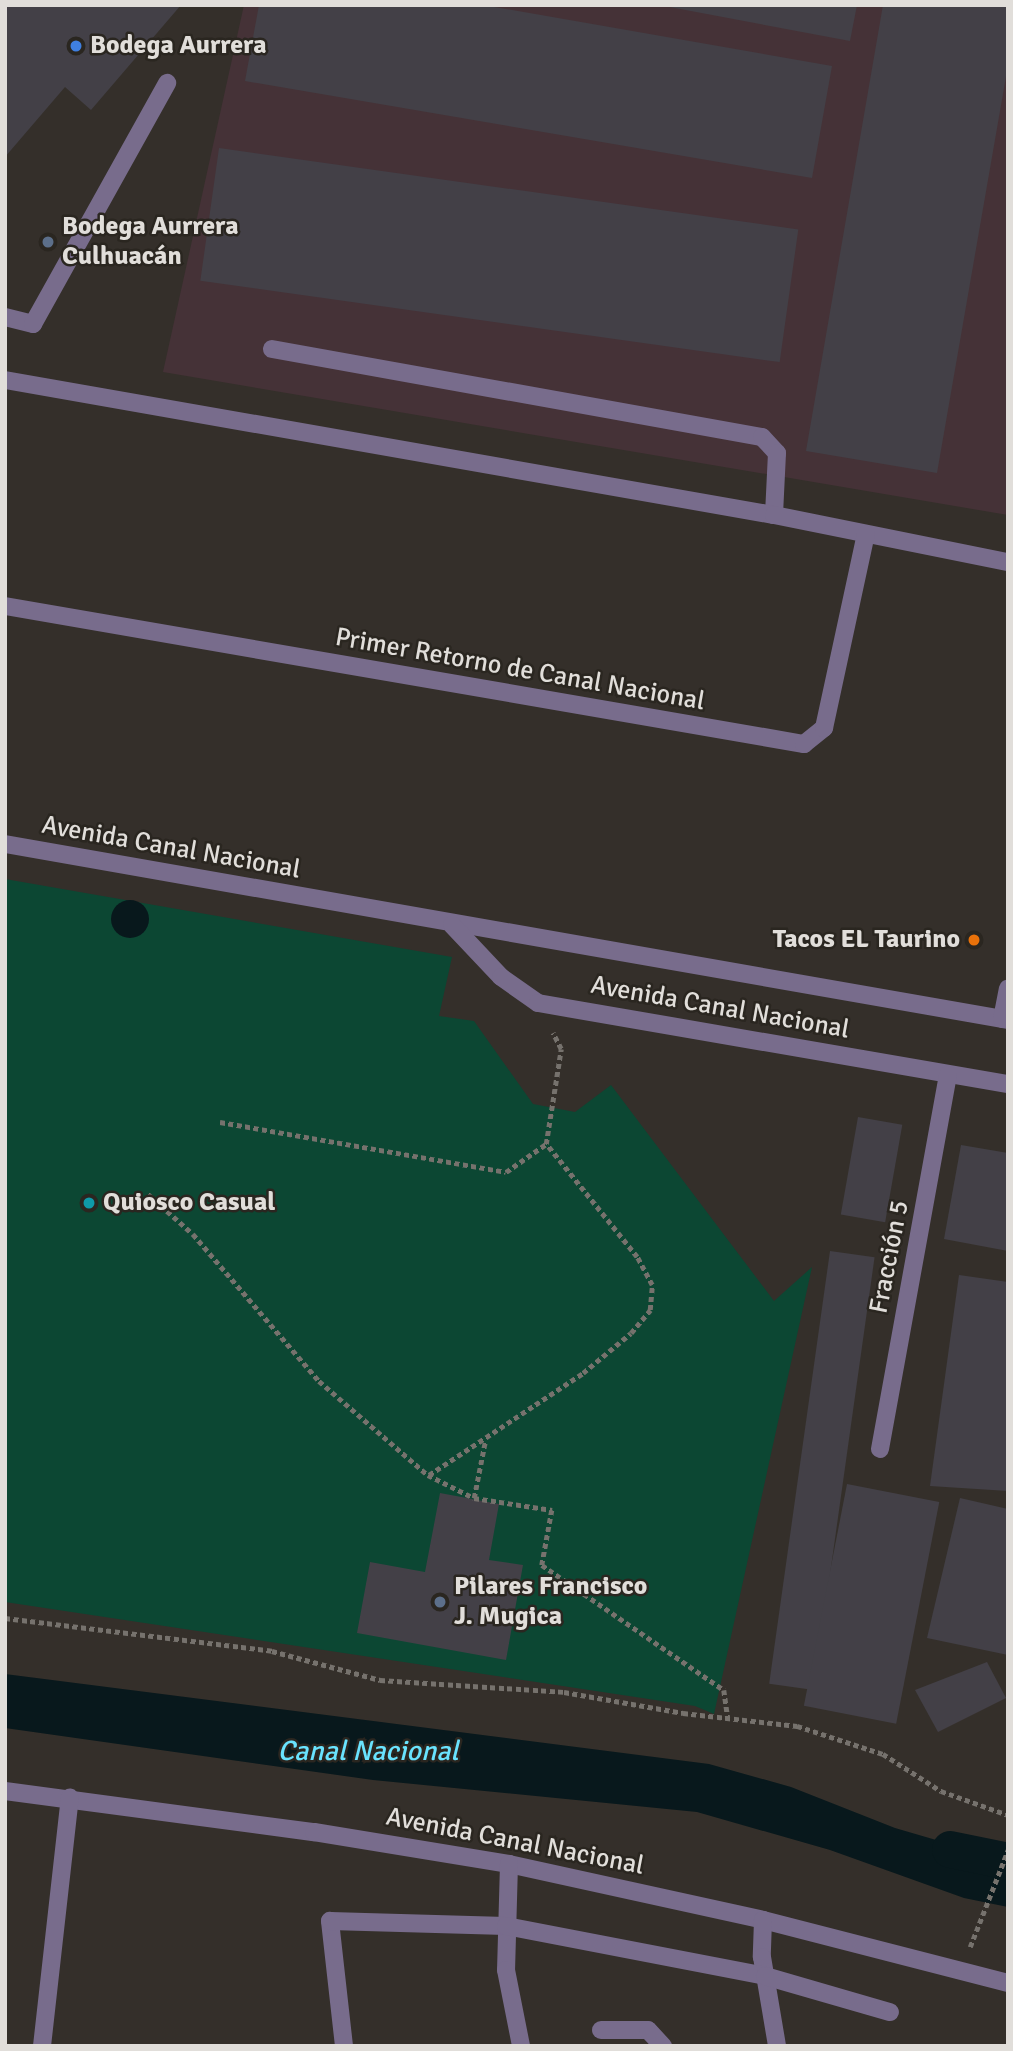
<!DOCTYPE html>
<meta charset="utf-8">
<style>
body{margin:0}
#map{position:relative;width:1013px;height:2051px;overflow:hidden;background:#342f2a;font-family:Signika,sans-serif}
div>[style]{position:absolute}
.commercial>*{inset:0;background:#453237}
.green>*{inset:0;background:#0c4733}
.water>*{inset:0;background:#08181c}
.round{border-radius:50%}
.canal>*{height:37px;margin:-18.5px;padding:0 18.5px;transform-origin:18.5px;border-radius:18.5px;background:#08181c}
.building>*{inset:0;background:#434047;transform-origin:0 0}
.path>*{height:4.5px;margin-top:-2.25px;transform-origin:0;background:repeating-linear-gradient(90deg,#76726d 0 5px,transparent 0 8.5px)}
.minor>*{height:18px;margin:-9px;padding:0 9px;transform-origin:9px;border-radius:9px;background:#786c8c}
.dots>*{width:19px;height:19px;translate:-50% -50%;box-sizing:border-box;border:4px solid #2a2620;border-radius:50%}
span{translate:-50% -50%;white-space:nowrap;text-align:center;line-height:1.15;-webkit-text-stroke:5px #2a2620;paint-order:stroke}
.poi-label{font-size:26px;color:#e1deda;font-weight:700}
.left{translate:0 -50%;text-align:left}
.right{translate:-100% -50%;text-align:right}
.street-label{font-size:26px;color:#e1deda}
.water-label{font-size:28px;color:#69e3fe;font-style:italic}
.frame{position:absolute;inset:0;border:7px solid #e1deda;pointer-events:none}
</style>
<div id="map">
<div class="commercial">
<div style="clip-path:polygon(244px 5px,1008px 5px,1008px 515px,163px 372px)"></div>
</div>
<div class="green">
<div style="clip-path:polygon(5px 879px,452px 957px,439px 1016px,474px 1021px,533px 1104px,575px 1112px,611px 1085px,774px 1301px,812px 1267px,714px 1714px,695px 1706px,5px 1602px)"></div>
</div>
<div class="water">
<div class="round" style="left:111px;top:900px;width:38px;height:38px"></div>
<div style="clip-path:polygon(5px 1674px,709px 1764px,791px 1787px,895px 1828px,1008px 1861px,1008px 1907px,964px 1898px,830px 1850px,697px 1812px,373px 1780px,5px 1728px)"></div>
</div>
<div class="canal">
<div style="left:950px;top:1849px;width:59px;rotate:11.7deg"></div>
</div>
<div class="building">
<div style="clip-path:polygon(5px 5px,181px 5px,91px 110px,65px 87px,5px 157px)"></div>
<div style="clip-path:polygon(259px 5px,483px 5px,832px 66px,812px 178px,245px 81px)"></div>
<div style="clip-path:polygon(659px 5px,857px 5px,850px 41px)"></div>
<div style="clip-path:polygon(883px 5px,1008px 5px,1008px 65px,937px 473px,806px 451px)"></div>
<div style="left:219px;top:148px;width:585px;height:134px;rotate:8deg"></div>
<div style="left:858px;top:1117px;width:45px;height:99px;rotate:10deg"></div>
<div style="clip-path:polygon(961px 1145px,1008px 1153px,1008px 1251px,944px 1239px)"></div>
<div style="left:830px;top:1251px;width:45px;height:437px;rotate:8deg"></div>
<div style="clip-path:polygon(959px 1275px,1008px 1282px,1008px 1491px,930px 1486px)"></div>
<div style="left:847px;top:1484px;width:94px;height:226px;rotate:11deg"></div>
<div style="clip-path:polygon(440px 1493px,499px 1504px,489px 1560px,523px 1565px,506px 1660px,357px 1633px,370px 1562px,425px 1572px)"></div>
<div style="clip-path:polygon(960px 1498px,1008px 1509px,1008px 1655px,927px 1638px)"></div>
<div style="clip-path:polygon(987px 1662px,1006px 1698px,938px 1732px,915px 1690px)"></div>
</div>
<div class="path">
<div style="left:220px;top:1122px;width:290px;rotate:9.9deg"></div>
<div style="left:506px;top:1172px;width:49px;rotate:-35deg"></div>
<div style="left:148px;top:1194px;width:60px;rotate:41.6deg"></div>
<div style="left:193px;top:1234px;width:194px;rotate:49.4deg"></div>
<div style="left:319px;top:1381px;width:144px;rotate:40.8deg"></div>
<div style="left:428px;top:1475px;width:51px;rotate:26.6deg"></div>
<div style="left:474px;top:1498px;width:79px;rotate:8.7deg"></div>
<div style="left:552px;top:1510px;width:56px;rotate:100.3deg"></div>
<div style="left:542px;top:1565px;width:221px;rotate:34.5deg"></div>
<div style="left:724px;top:1690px;width:28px;rotate:82deg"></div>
<div style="left:429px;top:1475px;width:185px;rotate:-33.5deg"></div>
<div style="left:583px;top:1373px;width:62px;rotate:-39.8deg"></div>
<div style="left:631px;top:1333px;width:30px;rotate:-50deg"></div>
<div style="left:650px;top:1310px;width:25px;rotate:-85deg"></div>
<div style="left:652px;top:1285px;width:32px;rotate:-118deg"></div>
<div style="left:637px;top:1257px;width:145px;rotate:-128.8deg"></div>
<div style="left:546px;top:1144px;width:96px;rotate:-81deg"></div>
<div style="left:561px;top:1049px;width:18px;rotate:-117deg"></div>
<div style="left:474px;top:1498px;width:57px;rotate:-78.9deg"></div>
<div style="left:5px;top:1618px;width:269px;rotate:7deg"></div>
<div style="left:272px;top:1651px;width:112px;rotate:15deg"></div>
<div style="left:380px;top:1680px;width:184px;rotate:3.7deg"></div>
<div style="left:564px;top:1692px;width:121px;rotate:10deg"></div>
<div style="left:683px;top:1713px;width:115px;rotate:6.5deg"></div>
<div style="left:797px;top:1726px;width:90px;rotate:18deg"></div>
<div style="left:883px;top:1754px;width:69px;rotate:32.5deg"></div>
<div style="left:941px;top:1791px;width:71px;rotate:19.7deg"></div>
<div style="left:970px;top:1947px;width:104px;rotate:-68.6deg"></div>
</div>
<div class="minor">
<div style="left:5px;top:317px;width:29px;rotate:14deg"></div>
<div style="left:33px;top:324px;width:276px;rotate:-60.9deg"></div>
<div style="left:272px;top:349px;width:498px;rotate:10.2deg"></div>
<div style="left:762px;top:437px;width:22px;rotate:47deg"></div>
<div style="left:777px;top:453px;width:62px;rotate:92.8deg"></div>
<div style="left:5px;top:380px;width:781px;rotate:9.96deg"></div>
<div style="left:774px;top:515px;width:239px;rotate:11.4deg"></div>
<div style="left:5px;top:606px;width:811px;rotate:9.8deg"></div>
<div style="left:804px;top:744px;width:26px;rotate:-39deg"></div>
<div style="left:824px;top:728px;width:198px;rotate:-77.8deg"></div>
<div style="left:5px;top:844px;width:1018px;rotate:9.95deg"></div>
<div style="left:452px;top:925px;width:71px;rotate:46.7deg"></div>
<div style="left:501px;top:977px;width:45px;rotate:35.1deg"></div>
<div style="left:538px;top:1003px;width:477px;rotate:9.8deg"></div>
<div style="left:1002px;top:1019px;width:31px;rotate:-79deg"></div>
<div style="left:880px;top:1449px;width:380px;rotate:-79.7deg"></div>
<div style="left:5px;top:1791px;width:312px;rotate:7.6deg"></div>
<div style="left:314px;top:1832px;width:198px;rotate:9.3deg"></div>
<div style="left:509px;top:1864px;width:260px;rotate:12.4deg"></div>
<div style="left:763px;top:1920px;width:253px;rotate:14.4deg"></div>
<div style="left:509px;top:1864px;width:106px;rotate:91.6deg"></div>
<div style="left:506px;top:1970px;width:77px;rotate:78.8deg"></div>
<div style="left:763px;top:1920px;width:37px;rotate:92deg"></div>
<div style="left:762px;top:1957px;width:90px;rotate:80.4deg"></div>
<div style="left:601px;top:2030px;width:47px"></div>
<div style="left:648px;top:2030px;width:22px;rotate:47deg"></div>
<div style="left:42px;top:2046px;width:250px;rotate:-83.6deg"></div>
<div style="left:344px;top:2046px;width:126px;rotate:-96.4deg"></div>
<div style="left:330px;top:1921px;width:176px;rotate:1.6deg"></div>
<div style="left:506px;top:1926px;width:264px;rotate:10.9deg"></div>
<div style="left:765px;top:1976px;width:130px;rotate:16.1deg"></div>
</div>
<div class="dots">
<div style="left:76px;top:46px;background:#3f7fe0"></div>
<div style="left:48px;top:242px;background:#5c6f8a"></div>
<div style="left:974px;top:940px;background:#e8710a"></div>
<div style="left:89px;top:1203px;background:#0f9aa8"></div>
<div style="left:440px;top:1602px;background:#5c6f8a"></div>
</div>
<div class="poi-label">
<span class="left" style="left:90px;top:46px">Bodega Aurrera</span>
<span class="left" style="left:62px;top:242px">Bodega Aurrera<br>Culhuacán</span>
<span class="right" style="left:960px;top:940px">Tacos EL Taurino</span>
<span class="left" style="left:103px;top:1203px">Quiosco Casual</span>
<span class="left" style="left:454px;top:1602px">Pilares Francisco<br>J. Mugica</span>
</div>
<div class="street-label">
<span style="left:520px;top:670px;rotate:10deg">Primer Retorno de Canal Nacional</span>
<span style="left:171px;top:848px;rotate:10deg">Avenida Canal Nacional</span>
<span style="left:720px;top:1008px;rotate:10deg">Avenida Canal Nacional</span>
<span style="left:890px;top:1257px;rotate:-79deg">Fracción 5</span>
<span style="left:515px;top:1842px;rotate:11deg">Avenida Canal Nacional</span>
</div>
<div class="water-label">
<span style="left:368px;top:1751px">Canal Nacional</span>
</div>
<div class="frame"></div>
</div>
